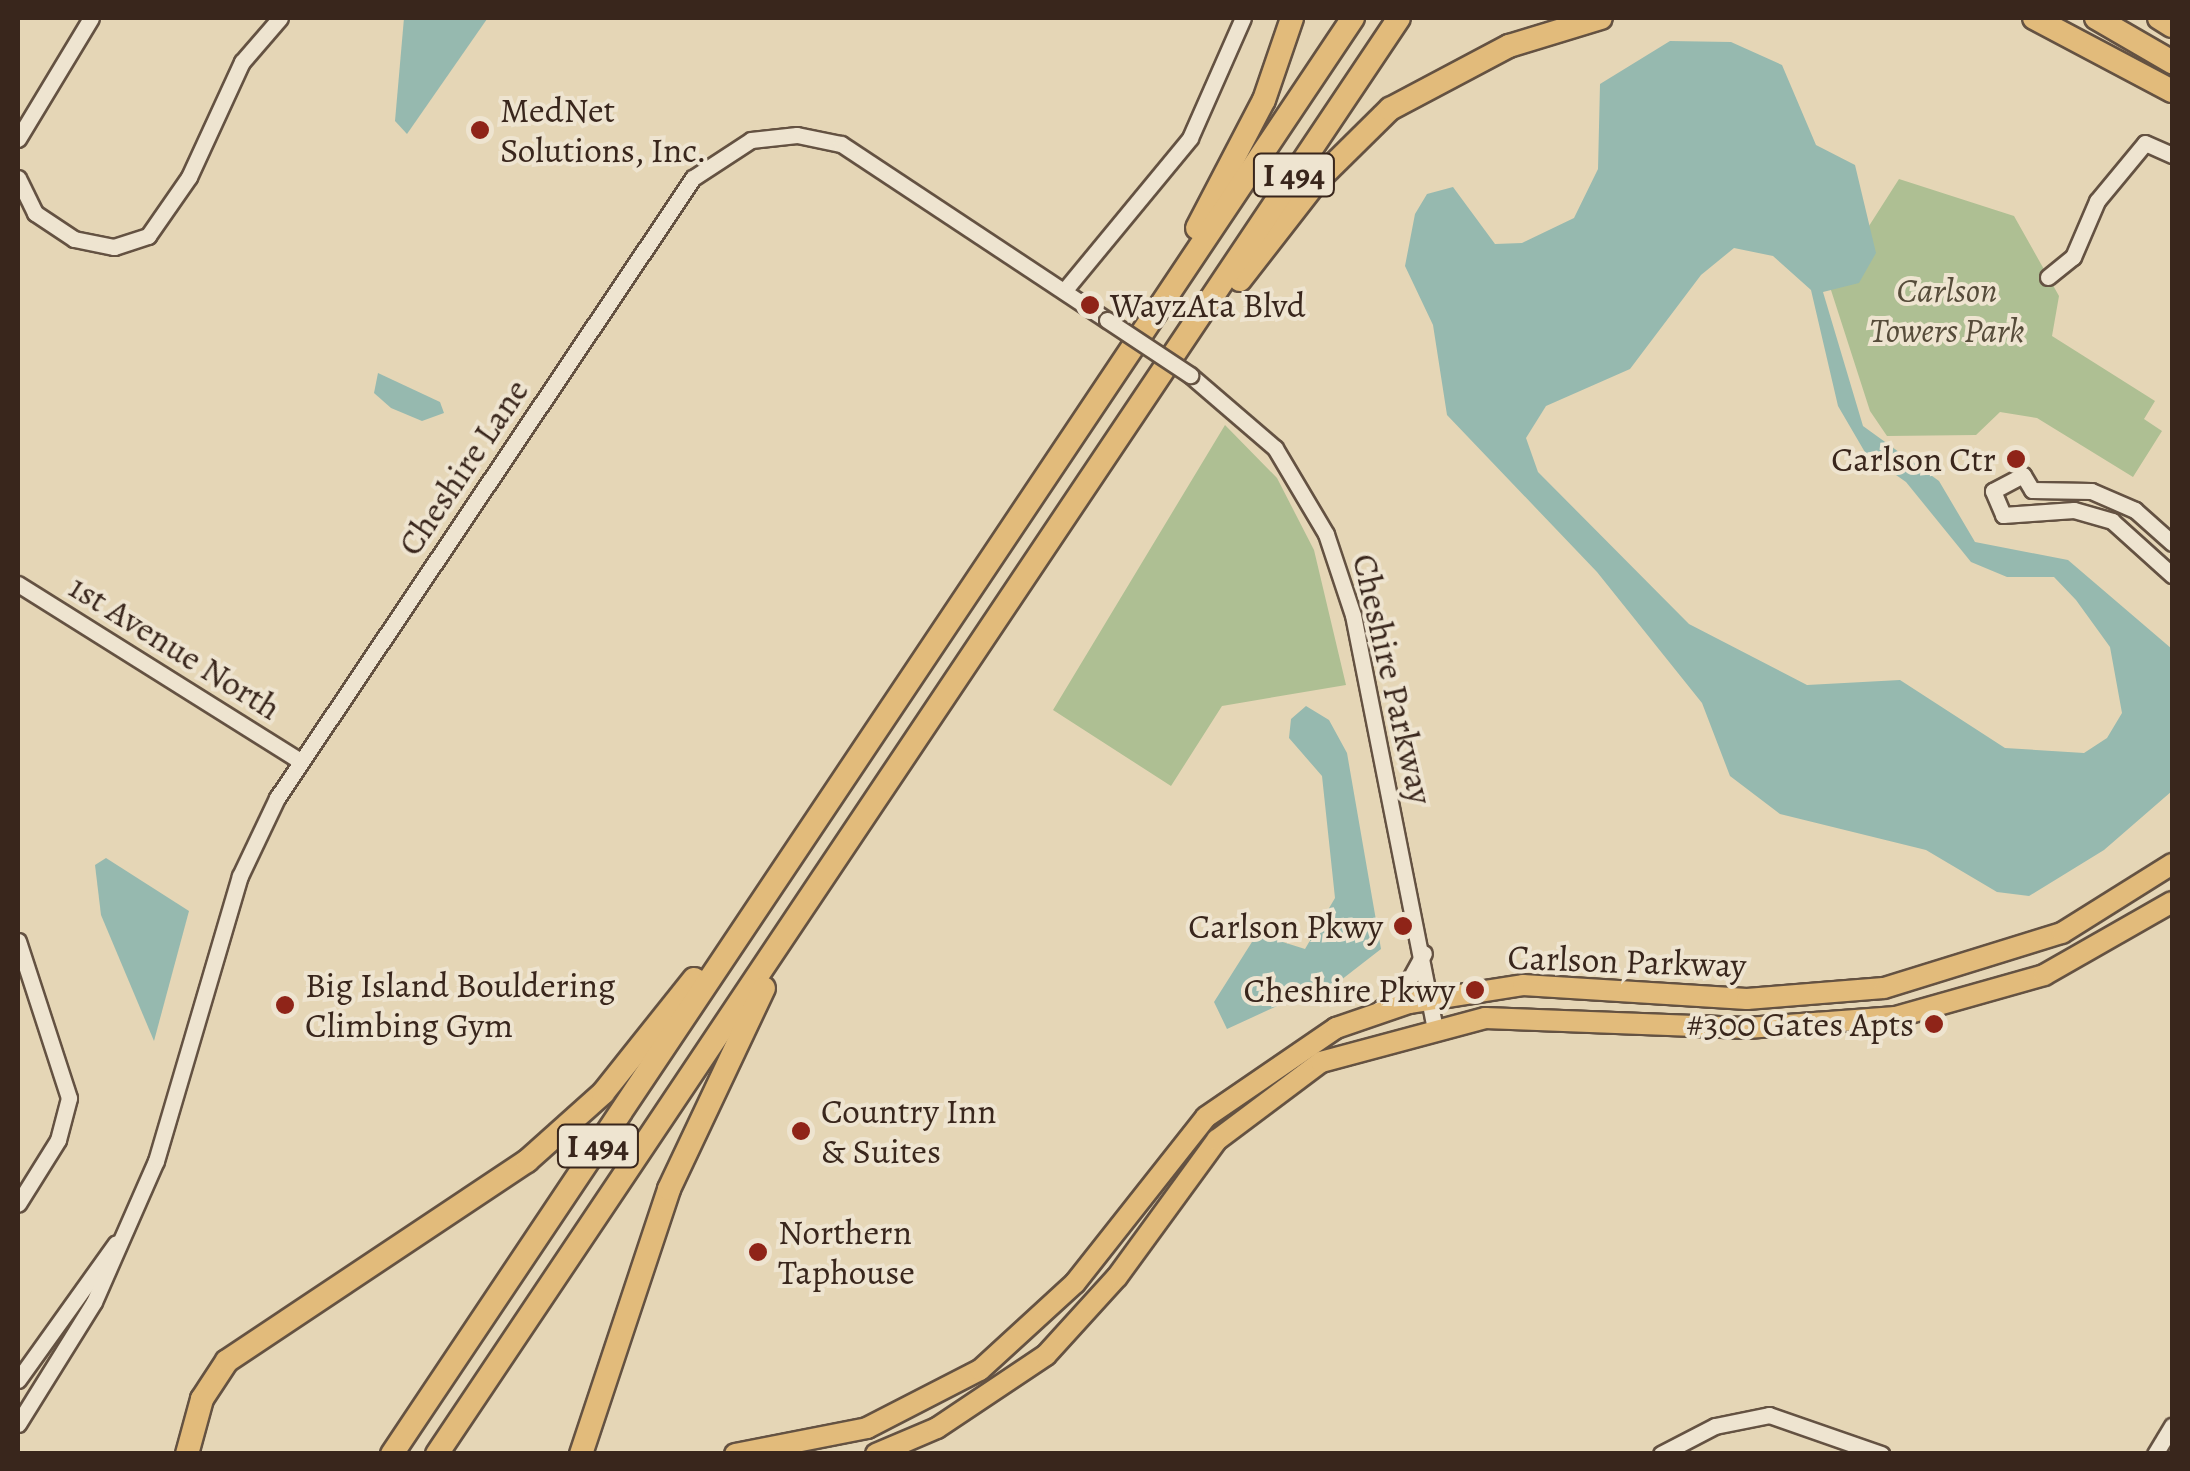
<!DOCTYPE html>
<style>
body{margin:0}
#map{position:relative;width:2190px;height:1471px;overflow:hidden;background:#e5d6b6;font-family:Alegreya,serif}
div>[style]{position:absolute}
.green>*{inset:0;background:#aebf93}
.water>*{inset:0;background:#96b9af}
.roads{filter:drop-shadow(2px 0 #645242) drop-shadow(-2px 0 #645242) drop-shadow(0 2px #645242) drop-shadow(0 -2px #645242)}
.minor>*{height:15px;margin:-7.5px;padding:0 7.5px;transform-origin:7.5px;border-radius:7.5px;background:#eee4d0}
.major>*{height:20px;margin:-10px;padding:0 10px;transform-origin:10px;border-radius:10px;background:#e2bb7b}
.highway>*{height:22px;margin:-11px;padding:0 11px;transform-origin:11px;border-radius:11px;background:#e2bb7b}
.bridges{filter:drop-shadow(2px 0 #645242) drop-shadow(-2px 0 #645242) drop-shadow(0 2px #645242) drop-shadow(0 -2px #645242)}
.minor-bridge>*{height:15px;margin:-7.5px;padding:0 7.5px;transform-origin:7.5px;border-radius:7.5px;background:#eee4d0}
.dots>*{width:28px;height:28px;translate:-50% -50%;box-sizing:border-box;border:5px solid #eee4d0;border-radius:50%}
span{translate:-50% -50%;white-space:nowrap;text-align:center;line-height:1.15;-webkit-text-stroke:8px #eee4d0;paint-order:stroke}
.shield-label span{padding:2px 8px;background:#eee4d0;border:2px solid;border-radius:8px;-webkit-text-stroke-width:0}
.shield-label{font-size:32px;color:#39261c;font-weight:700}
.poi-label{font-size:35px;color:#39261c}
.left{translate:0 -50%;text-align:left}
.right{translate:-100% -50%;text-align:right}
.park-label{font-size:35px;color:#564c3a;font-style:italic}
.street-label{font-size:35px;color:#39261c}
.frame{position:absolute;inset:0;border:20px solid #39261c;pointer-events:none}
</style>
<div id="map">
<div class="green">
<div style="clip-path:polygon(1899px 179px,2014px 216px,2059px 296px,2052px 336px,2155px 401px,2144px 419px,2162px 431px,2133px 477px,2037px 418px,2000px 412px,1976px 435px,1887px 436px,1870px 411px,1830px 287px)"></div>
<div style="clip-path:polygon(1225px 425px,1277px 478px,1314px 550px,1346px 685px,1222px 706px,1171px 786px,1053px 710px)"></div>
</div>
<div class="water">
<div style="clip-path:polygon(404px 18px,487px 19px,407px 134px,395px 121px)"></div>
<div style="clip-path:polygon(evenodd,1670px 41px,1731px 42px,1782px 65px,1816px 145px,1855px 165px,1876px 253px,1859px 283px,1823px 292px,1863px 426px,1939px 481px,1975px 542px,2068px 560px,2172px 649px,2172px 791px,2104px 850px,2029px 896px,1997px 892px,1926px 850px,1780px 814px,1730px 776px,1702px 703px,1597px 572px,1447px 415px,1433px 325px,1405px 266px,1415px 214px,1427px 194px,1453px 187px,1495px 244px,1522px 243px,1574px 218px,1598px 169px,1600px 84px,1670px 41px,1734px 248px,1773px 256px,1811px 290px,1838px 406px,1866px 454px,1906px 482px,1971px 562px,2007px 577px,2054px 577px,2076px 600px,2110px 647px,2122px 713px,2107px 738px,2084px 753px,2005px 748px,1900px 680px,1807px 685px,1689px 624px,1538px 472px,1526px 438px,1546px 406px,1630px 369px,1701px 275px,1734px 248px)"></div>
<div style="clip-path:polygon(378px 373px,440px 402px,444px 413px,422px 421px,391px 408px,374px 393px)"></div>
<div style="clip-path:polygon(1306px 706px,1329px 720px,1347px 753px,1381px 949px,1323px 994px,1314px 989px,1227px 1029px,1214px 1002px,1257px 934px,1305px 949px,1335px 898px,1322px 776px,1289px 738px,1291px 719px)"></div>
<div style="clip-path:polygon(106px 858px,189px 911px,154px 1041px,101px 915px,95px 865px)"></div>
</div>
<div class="roads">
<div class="minor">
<div style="left:18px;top:139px;width:141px;rotate:-58.9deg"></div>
<div style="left:18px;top:178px;width:39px;rotate:64deg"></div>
<div style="left:35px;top:213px;width:47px;rotate:33.7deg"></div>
<div style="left:74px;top:239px;width:41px;rotate:11.3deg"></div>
<div style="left:114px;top:247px;width:36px;rotate:-18deg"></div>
<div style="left:148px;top:236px;width:72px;rotate:-55.2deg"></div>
<div style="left:189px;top:177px;width:127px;rotate:-65.3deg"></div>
<div style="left:242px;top:62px;width:58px;rotate:-49.2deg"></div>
<div style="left:2048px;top:277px;width:32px;rotate:-39deg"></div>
<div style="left:2073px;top:257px;width:61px;rotate:-66.8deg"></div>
<div style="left:2097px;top:201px;width:75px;rotate:-50.4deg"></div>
<div style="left:2145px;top:143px;width:30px;rotate:24deg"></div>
<div style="left:1064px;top:291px;width:198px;rotate:-50.5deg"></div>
<div style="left:1190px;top:138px;width:131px;rotate:-66.2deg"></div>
<div style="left:1190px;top:375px;width:112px;rotate:40.7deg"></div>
<div style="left:1275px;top:448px;width:100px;rotate:59.3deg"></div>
<div style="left:1326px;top:534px;width:85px;rotate:71.6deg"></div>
<div style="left:1353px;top:615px;width:421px;rotate:78.8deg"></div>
<div style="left:2172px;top:543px;width:50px;rotate:-138.3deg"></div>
<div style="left:2135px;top:510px;width:48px;rotate:-156.6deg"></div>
<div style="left:2091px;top:491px;width:59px;rotate:-179deg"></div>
<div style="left:2032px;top:490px;width:17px;rotate:-121deg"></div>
<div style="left:2023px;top:475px;width:34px;rotate:152deg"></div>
<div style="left:1993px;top:491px;width:26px;rotate:67deg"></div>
<div style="left:2003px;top:515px;width:71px;rotate:-4deg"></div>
<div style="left:2074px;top:510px;width:40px;rotate:16deg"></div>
<div style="left:2112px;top:521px;width:81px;rotate:42deg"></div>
<div style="left:18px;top:584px;width:333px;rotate:32.1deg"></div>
<div style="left:18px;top:941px;width:165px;rotate:72deg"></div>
<div style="left:69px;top:1098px;width:43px;rotate:104.7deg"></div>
<div style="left:58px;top:1140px;width:75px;rotate:122deg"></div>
<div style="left:1377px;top:1011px;width:33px;rotate:-38deg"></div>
<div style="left:1403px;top:991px;width:43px;rotate:-61.1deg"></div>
<div style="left:18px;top:1380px;width:168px;rotate:-54.4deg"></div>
<div style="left:18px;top:1424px;width:144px;rotate:-58.1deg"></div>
<div style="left:94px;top:1302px;width:154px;rotate:-66.3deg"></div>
<div style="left:156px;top:1161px;width:297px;rotate:-73.6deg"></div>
<div style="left:240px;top:876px;width:86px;rotate:-64.6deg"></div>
<div style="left:277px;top:798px;width:747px;rotate:-56.14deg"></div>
<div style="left:693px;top:178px;width:69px;rotate:-33.2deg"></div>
<div style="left:751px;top:140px;width:46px;rotate:-6.2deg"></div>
<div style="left:797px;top:135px;width:45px;rotate:11.6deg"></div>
<div style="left:841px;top:144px;width:319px;rotate:33.5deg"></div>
<div style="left:1661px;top:1454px;width:61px;rotate:-27.4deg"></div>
<div style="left:1715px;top:1426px;width:55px;rotate:-11.5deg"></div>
<div style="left:1769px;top:1415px;width:119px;rotate:19.2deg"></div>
<div style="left:2155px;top:1454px;width:33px;rotate:-59deg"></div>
</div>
<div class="major">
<div style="left:735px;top:1454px;width:135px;rotate:-11.1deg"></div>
<div style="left:867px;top:1428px;width:127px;rotate:-27.2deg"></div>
<div style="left:980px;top:1370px;width:129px;rotate:-42.5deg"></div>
<div style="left:1075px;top:1283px;width:211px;rotate:-51.7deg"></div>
<div style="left:1206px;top:1117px;width:158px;rotate:-34.4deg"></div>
<div style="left:1336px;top:1028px;width:77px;rotate:-18.9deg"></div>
<div style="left:1409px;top:1003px;width:115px;rotate:-9deg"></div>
<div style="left:1523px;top:985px;width:224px;rotate:3.6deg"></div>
<div style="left:1747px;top:999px;width:137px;rotate:-4.6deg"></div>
<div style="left:1884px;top:988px;width:186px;rotate:-17.2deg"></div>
<div style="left:2062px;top:933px;width:130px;rotate:-32.1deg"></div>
<div style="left:876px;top:1454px;width:66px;rotate:-23.1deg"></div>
<div style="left:937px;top:1428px;width:131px;rotate:-33.8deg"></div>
<div style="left:1046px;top:1355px;width:105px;rotate:-47.7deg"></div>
<div style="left:1117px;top:1277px;width:170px;rotate:-53.9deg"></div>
<div style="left:1217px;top:1140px;width:130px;rotate:-36.9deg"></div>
<div style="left:1321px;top:1062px;width:170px;rotate:-15deg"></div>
<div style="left:1485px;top:1018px;width:262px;rotate:2.2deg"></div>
<div style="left:1747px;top:1028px;width:149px;rotate:-4.2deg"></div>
<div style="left:1896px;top:1017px;width:154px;rotate:-15.8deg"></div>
<div style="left:2044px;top:975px;width:147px;rotate:-29.7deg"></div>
</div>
<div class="highway">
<div style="left:2034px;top:18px;width:156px;rotate:27.9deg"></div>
<div style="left:2096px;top:18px;width:88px;rotate:30.1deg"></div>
<div style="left:2159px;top:18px;width:15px;rotate:32deg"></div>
<div style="left:1197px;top:228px;width:144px;rotate:-62.4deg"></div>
<div style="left:1264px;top:100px;width:87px;rotate:-71.1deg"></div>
<div style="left:1240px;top:280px;width:125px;rotate:-52.1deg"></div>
<div style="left:1317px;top:181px;width:103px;rotate:-44.6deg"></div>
<div style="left:1390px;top:109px;width:135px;rotate:-27.9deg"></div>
<div style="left:1509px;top:46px;width:96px;rotate:-16.9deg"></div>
<div style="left:187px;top:1454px;width:57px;rotate:-74.7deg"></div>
<div style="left:202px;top:1399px;width:45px;rotate:-56.7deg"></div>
<div style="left:227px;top:1361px;width:361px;rotate:-33.7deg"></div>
<div style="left:527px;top:1161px;width:102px;rotate:-41.8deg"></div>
<div style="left:603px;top:1093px;width:146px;rotate:-51.4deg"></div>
<div style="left:392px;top:1454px;width:1728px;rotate:-56.21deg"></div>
<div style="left:437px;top:1454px;width:1728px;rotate:-56.18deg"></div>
<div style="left:581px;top:1454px;width:279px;rotate:-71.6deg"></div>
<div style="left:669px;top:1189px;width:222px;rotate:-64.7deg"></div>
</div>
</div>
<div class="bridges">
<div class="minor-bridge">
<div style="left:1107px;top:320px;width:100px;rotate:33.5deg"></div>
</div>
</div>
<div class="dots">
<div style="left:480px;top:130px;background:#8f2418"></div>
<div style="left:1090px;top:305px;background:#8f2418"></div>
<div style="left:2016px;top:459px;background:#8f2418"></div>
<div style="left:1403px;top:926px;background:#8f2418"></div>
<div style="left:1475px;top:990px;background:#8f2418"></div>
<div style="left:285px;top:1005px;background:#8f2418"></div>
<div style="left:1934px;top:1024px;background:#8f2418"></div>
<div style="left:801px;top:1131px;background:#8f2418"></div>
<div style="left:758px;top:1252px;background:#8f2418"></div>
</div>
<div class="shield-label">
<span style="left:1294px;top:175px">I 494</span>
<span style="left:598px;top:1146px">I 494</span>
</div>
<div class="poi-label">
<span class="left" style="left:500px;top:130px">MedNet<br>Solutions, Inc.</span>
<span class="left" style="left:1110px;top:305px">WayzAta Blvd</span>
<span class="right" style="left:1996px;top:459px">Carlson Ctr</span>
<span class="right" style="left:1383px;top:926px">Carlson Pkwy</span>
<span class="left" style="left:305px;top:1005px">Big Island Bouldering<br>Climbing Gym</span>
<span class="right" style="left:1455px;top:990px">Cheshire Pkwy</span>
<span class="right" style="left:1914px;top:1024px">#300 Gates Apts</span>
<span class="left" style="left:821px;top:1131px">Country Inn<br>&amp; Suites</span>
<span class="left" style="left:778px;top:1252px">Northern<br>Taphouse</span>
</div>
<div class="park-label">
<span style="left:1947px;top:310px">Carlson<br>Towers Park</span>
</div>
<div class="street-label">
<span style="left:463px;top:467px;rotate:-56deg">Cheshire Lane</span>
<span style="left:175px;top:647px;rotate:32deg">1st Avenue North</span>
<span style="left:1393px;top:679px;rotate:77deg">Cheshire Parkway</span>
<span style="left:1627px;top:961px;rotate:2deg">Carlson Parkway</span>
</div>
<div class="frame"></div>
</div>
